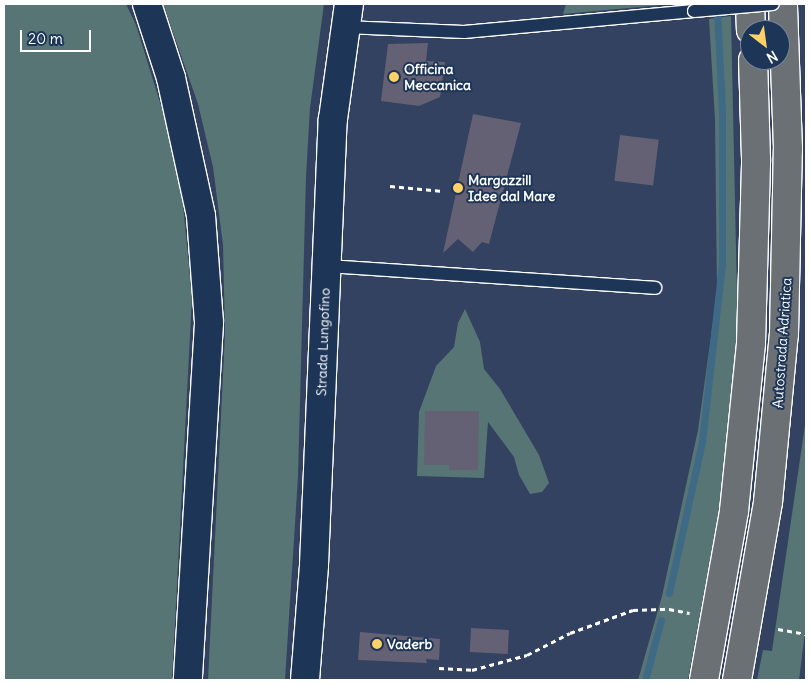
<!DOCTYPE html>
<style>
body{margin:0}
#map{position:relative;width:810px;height:684px;overflow:hidden;background:#334260;font-family:Delius,sans-serif}
div>[style]{position:absolute}
.green>*{inset:0;background:#567574}
.stream>*{height:7px;margin:-3.5px;padding:0 3.5px;transform-origin:3.5px;border-radius:3.5px;background:#3f6a86}
.building>*{inset:0;background:#656174;transform-origin:0 0}
.path>*{height:3px;margin-top:-1.5px;transform-origin:0;background:repeating-linear-gradient(90deg,#fff 0 5px,transparent 0 9px)}
.roads{filter:drop-shadow(1px 0 #fff) drop-shadow(-1px 0 #fff) drop-shadow(0 1px #fff) drop-shadow(0 -1px #fff)}
.service>*{height:12px;margin:-6px;padding:0 6px;transform-origin:6px;border-radius:6px;background:#1d3557}
.tertiary>*{height:28px;margin:-14px;padding:0 14px;transform-origin:14px;border-radius:14px;background:#1d3557}
.secondary>*{height:28px;margin:-14px;padding:0 14px;transform-origin:14px;border-radius:14px;background:#1d3557}
.motorway>*{height:28px;margin:-14px;padding:0 14px;transform-origin:14px;border-radius:14px;background:#6a7074}
.bridges{filter:drop-shadow(1px 0 #fff) drop-shadow(-1px 0 #fff) drop-shadow(0 1px #fff) drop-shadow(0 -1px #fff)}
.service-bridge>*{height:12px;margin:-6px;padding:0 6px;transform-origin:6px;border-radius:6px;background:#1d3557}
.dots>*{width:14px;height:14px;translate:-50% -50%;box-sizing:border-box;border:2px solid #1d3557;border-radius:50%}
span{translate:-50% -50%;white-space:nowrap;text-align:center;line-height:1.15;-webkit-text-stroke:4px #1d3557;paint-order:stroke}
.poi-label{font-size:14px;color:#fff;font-weight:700}
.left{translate:0 -50%;text-align:left}
.street-label{font-size:14px;color:#fff}
.frame{position:absolute;inset:0;border:5px solid #fff;pointer-events:none}
.north{position:absolute;left:740px;top:20px;width:50px;height:50px;box-sizing:border-box;background:#1d3557;border:1px solid #77869a;border-radius:50%;rotate:150deg;font-size:14px;font-weight:700;line-height:20px;text-align:center;color:#fff}
.north::after{content:'';display:block;margin:auto;width:18px;height:22px;background:#ffd166;clip-path:polygon(50% 0,100% 100%,50% 72%,0 100%)}
.scale{position:absolute;left:20px;top:30px;width:71px;height:22px;box-sizing:border-box;border:2px solid #fff;border-top:0;padding-left:6px;font-size:15px;line-height:18px;white-space:nowrap;color:#fff;-webkit-text-stroke:4px #1d3557;paint-order:stroke}
</style>
<div id="map">
<div class="green">
<div style="clip-path:polygon(4px 4px,126px 4px,136px 25px,179px 164px,192px 297px,172px 680px,4px 680px)"></div>
<div style="clip-path:polygon(163px 4px,324px 4px,310px 108px,306px 177px,298px 477px,285px 680px,208px 680px,225px 334px,223px 245px,213px 167px,198px 104px)"></div>
<div style="clip-path:polygon(566px 4px,673px 4px,563px 14px)"></div>
<div style="clip-path:polygon(731px 16px,738px 341px,724px 483px,688px 680px,638px 680px,662px 596px,698px 430px,717px 293px,715px 120px,709px 19px)"></div>
<div style="clip-path:polygon(465px 309px,480px 342px,484px 369px,500px 389px,539px 455px,549px 483px,542px 492px,530px 494px,519px 475px,514px 457px,488px 422px,484px 478px,417px 476px,419px 412px,436px 366px,454px 347px,458px 323px)"></div>
<div style="clip-path:polygon(806px 418px,806px 624px,799px 680px,757px 680px,763px 650px,772px 651px)"></div>
</div>
<div class="stream">
<div style="left:669px;top:593px;width:155px;rotate:-77.7deg"></div>
<div style="left:702px;top:442px;width:178px;rotate:-83.6deg"></div>
<div style="left:722px;top:265px;width:154px;rotate:-90deg"></div>
<div style="left:722px;top:111px;width:104px;rotate:-92.8deg"></div>
<div style="left:645px;top:680px;width:62px;rotate:-75.1deg"></div>
</div>
<div class="building">
<div style="clip-path:polygon(428px 43px,426px 61px,445px 62px,440px 97px,419px 106px,381px 101px,388px 44px)"></div>
<div style="clip-path:polygon(473px 114px,521px 123px,489px 244px,482px 242px,473px 252px,458px 239px,443px 253px)"></div>
<div style="left:620px;top:135px;width:39px;height:46px;rotate:7deg"></div>
<div style="clip-path:polygon(425px 411px,479px 411px,478px 470px,449px 470px,449px 465px,424px 465px)"></div>
<div style="left:471px;top:628px;width:38px;height:24px;rotate:3deg"></div>
<div style="clip-path:polygon(360px 632px,440px 639px,439px 660px,426px 659px,427px 663px,358px 660px)"></div>
</div>
<div class="path">
<div style="left:390px;top:186px;width:53px;rotate:5.4deg"></div>
<div style="left:778px;top:629px;width:28px;rotate:10deg"></div>
<div style="left:439px;top:668px;width:33px;rotate:3deg"></div>
<div style="left:472px;top:670px;width:57px;rotate:-15.3deg"></div>
<div style="left:527px;top:655px;width:48px;rotate:-27.1deg"></div>
<div style="left:570px;top:633px;width:67px;rotate:-20.1deg"></div>
<div style="left:633px;top:610px;width:36px;rotate:-2deg"></div>
<div style="left:669px;top:609px;width:21px;rotate:11deg"></div>
</div>
<div class="roads">
<div class="service">
<div style="left:344px;top:27px;width:120px;rotate:2.4deg"></div>
<div style="left:464px;top:32px;width:231px;rotate:-5.2deg"></div>
<div style="left:326px;top:266px;width:330px;rotate:3.8deg"></div>
</div>
<div class="tertiary">
<div style="left:147px;top:4px;width:78px;rotate:72deg"></div>
<div style="left:171px;top:78px;width:141px;rotate:77.7deg"></div>
<div style="left:201px;top:216px;width:107px;rotate:85.7deg"></div>
<div style="left:209px;top:323px;width:358px;rotate:93.4deg"></div>
</div>
<div class="secondary">
<div style="left:305px;top:680px;width:115px;rotate:-85.5deg"></div>
<div style="left:314px;top:565px;width:446px;rotate:-87.6deg"></div>
<div style="left:333px;top:119px;width:116px;rotate:-82.1deg"></div>
</div>
<div class="motorway">
<div style="left:750px;top:4px;width:26px;rotate:88deg"></div>
<div style="left:704px;top:680px;width:172px;rotate:-79.9deg"></div>
<div style="left:734px;top:511px;width:169px;rotate:-84.2deg"></div>
<div style="left:751px;top:343px;width:184px;rotate:-88.4deg"></div>
<div style="left:756px;top:159px;width:99px;rotate:-91.7deg"></div>
<div style="left:737px;top:680px;width:181px;rotate:-80.1deg"></div>
<div style="left:768px;top:502px;width:169px;rotate:-84.6deg"></div>
<div style="left:784px;top:334px;width:185px;rotate:-88.8deg"></div>
<div style="left:788px;top:149px;width:145px;rotate:-92deg"></div>
</div>
</div>
<div class="bridges">
<div class="service-bridge">
<div style="left:694px;top:11px;width:79px;rotate:-5.1deg"></div>
</div>
</div>
<div class="dots">
<div style="left:394px;top:77px;background:#ffd166"></div>
<div style="left:458px;top:188px;background:#ffd166"></div>
<div style="left:377px;top:644px;background:#ffd166"></div>
</div>
<div class="poi-label">
<span class="left" style="left:404px;top:77px">Officina<br>Meccanica</span>
<span class="left" style="left:468px;top:188px">Margazzill<br>Idee dal Mare</span>
<span class="left" style="left:387px;top:644px">Vaderb</span>
</div>
<div class="street-label">
<span style="left:323px;top:342px;rotate:-88deg">Strada Lungofino</span>
<span style="left:782px;top:343px;rotate:-86deg">Autostrada Adriatica</span>
</div>
<div class="frame"></div>
<div class="north">N</div>
<div class="scale">20 m</div>
</div>
